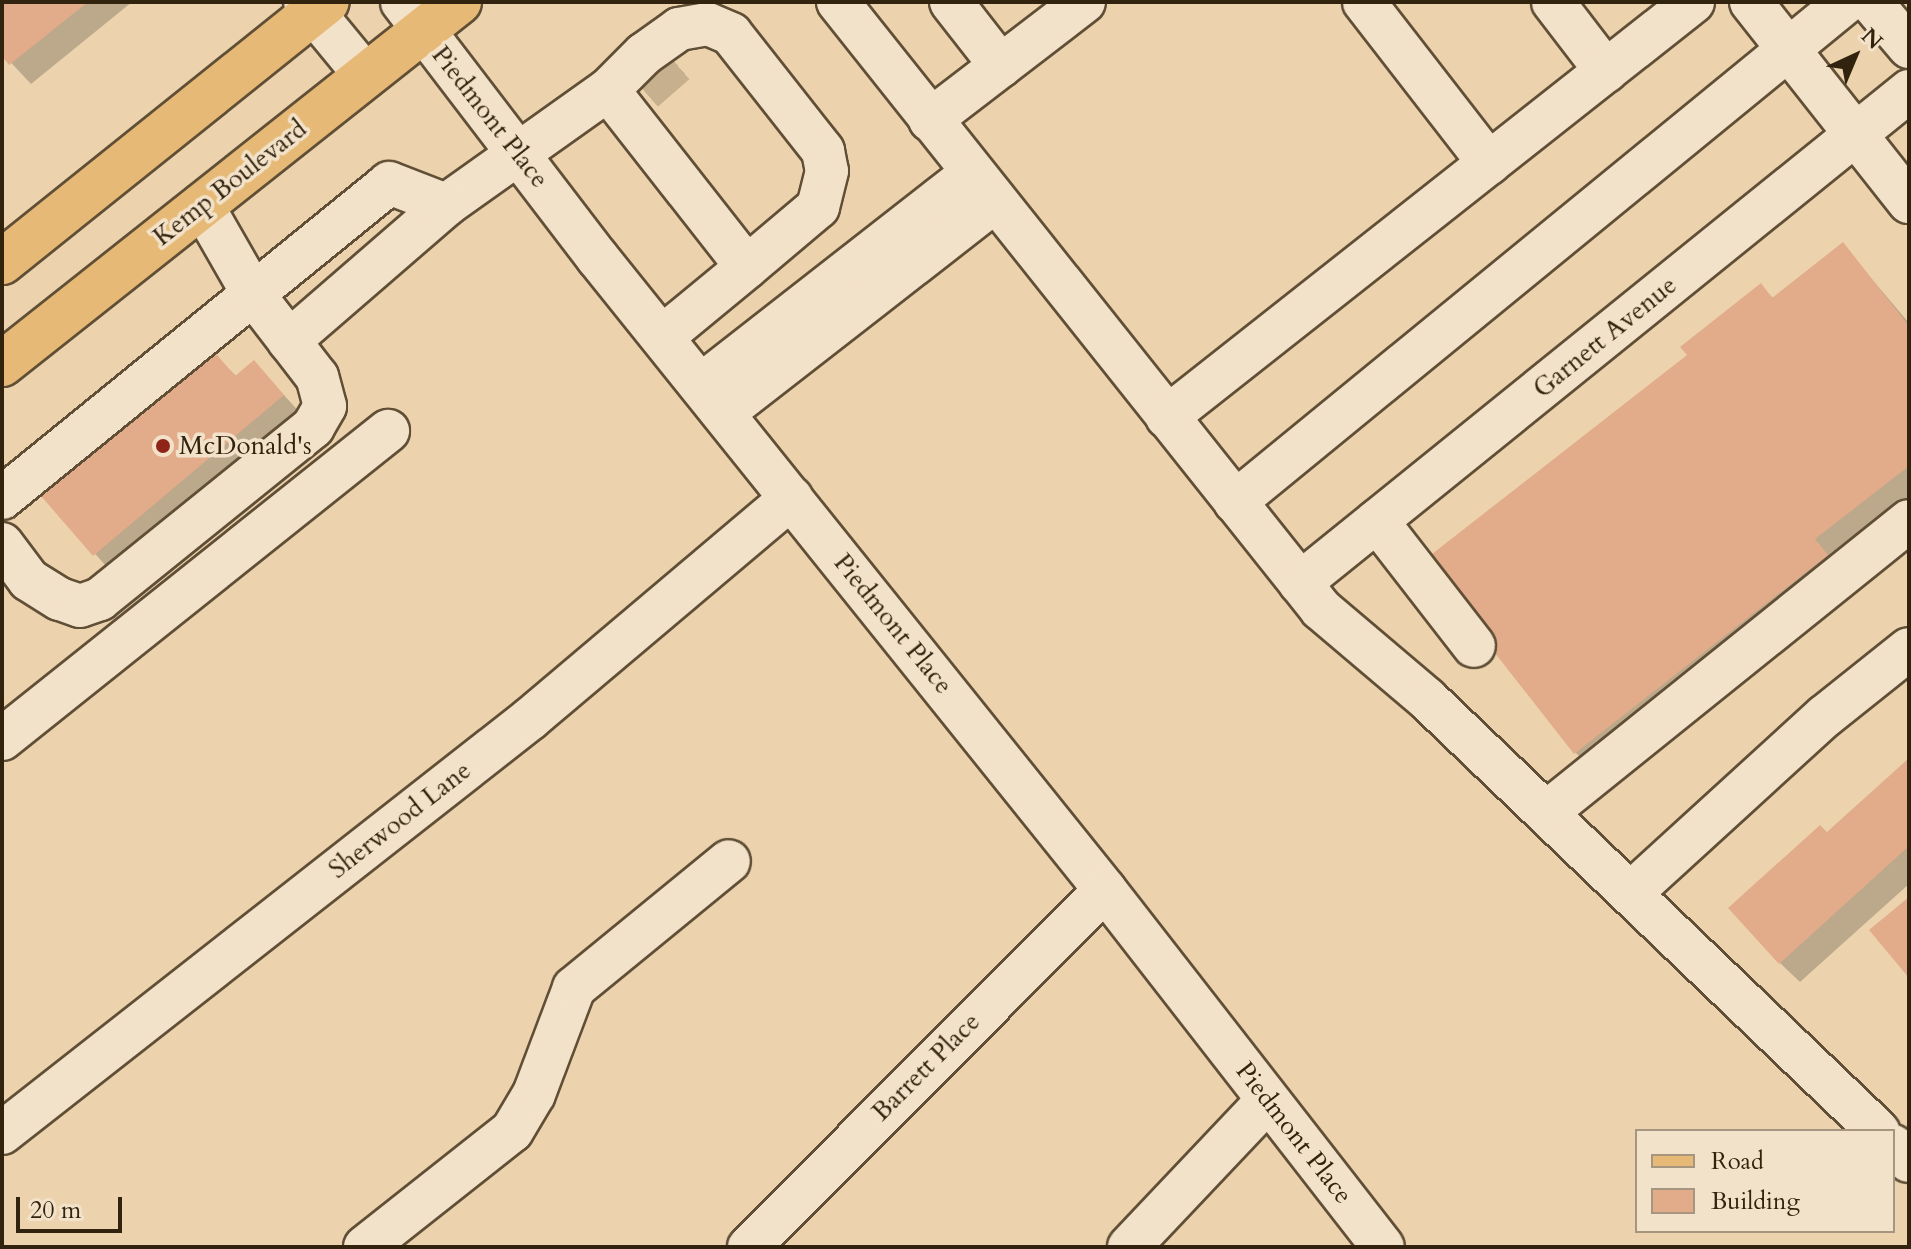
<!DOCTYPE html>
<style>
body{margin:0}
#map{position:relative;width:1911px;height:1249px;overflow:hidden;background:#ecd3ad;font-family:Cardo,serif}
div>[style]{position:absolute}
.shadow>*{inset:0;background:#0003}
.building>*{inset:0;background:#e2ac8a}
.minor-tunnel>*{height:42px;margin-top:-21px;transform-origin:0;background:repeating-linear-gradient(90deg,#c7b08d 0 42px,transparent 0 63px)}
.roads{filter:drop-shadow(2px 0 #604f36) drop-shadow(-2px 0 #604f36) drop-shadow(0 2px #604f36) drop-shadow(0 -2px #604f36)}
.minor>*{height:42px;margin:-21px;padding:0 21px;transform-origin:21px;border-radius:21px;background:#f3e2ca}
.major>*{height:44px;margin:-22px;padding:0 22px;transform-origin:22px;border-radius:22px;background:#e6ba76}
.dots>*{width:22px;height:22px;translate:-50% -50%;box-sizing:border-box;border:4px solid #f3e2ca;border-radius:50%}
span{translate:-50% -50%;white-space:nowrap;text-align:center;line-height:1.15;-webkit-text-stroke:7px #f3e2ca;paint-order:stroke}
.street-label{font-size:26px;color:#32230e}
.poi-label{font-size:26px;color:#32230e}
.left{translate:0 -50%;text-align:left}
.frame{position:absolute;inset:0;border:4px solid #32230e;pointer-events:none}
.legend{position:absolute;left:1635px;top:1129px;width:260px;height:104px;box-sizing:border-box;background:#f3e2ca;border:2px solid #a6967f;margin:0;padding:10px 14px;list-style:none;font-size:24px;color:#32230e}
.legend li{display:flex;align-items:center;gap:16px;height:40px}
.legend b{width:40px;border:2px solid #a6967f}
.north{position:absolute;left:1815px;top:16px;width:80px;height:80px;-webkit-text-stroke:6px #f3e2ca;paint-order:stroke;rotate:44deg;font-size:22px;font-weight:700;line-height:32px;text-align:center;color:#32230e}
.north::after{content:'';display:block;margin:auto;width:28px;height:36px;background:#32230e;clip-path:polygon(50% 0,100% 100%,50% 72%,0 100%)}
.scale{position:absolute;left:16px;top:1197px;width:106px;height:36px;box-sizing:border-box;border:4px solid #32230e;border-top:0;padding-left:10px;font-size:24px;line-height:28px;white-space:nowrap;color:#32230e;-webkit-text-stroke:6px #f3e2ca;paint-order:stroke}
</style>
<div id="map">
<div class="shadow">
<div style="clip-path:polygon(2px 2px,132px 2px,31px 84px,2px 53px)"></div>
<div style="clip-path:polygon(1843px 245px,1909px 323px,1909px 501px,1833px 560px,1595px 772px,1575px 752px,1690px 356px,1761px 286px,1774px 299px)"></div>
<div style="clip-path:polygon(213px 353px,237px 377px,254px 362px,303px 416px,114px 575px,44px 496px)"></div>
<div style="clip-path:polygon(1909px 761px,1909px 884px,1800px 982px,1780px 963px,1827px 834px)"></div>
</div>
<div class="building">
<div style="clip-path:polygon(2px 2px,88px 2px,9px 65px,2px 56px)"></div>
<div style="clip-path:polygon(1843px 242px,1909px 326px,1909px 466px,1815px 539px,1828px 555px,1574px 754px,1423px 561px,1687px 355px,1680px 347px,1761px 283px,1772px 298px)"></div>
<div style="clip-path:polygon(213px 350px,235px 376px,254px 360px,284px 395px,93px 556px,41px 496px)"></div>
<div style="clip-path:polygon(1909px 758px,1909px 846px,1779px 964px,1728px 908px,1820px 825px,1827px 832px)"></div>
<div style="clip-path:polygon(1909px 897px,1909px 978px,1869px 930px)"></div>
</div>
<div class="minor-tunnel">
<div style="left:644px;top:91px;width:44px;rotate:-41.3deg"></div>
</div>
<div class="roads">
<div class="minor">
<div style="left:305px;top:2px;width:96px;rotate:50.5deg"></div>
<div style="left:402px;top:2px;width:321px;rotate:52.6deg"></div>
<div style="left:597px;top:257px;width:812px;rotate:51.25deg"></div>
<div style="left:1105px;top:890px;width:452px;rotate:52.1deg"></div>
<div style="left:838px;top:2px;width:776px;rotate:51.49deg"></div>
<div style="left:1321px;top:609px;width:139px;rotate:40.3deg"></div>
<div style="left:1427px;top:699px;width:625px;rotate:43.77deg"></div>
<div style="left:951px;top:2px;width:81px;rotate:52deg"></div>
<div style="left:1364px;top:2px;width:204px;rotate:52.2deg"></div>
<div style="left:1553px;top:2px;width:87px;rotate:52.5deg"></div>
<div style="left:1751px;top:2px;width:255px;rotate:51.7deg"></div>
<div style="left:1871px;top:2px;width:59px;rotate:49.8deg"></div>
<div style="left:608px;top:90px;width:51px;rotate:-45deg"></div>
<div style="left:644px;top:54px;width:43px;rotate:-35.5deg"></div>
<div style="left:679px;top:29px;width:29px;rotate:-10deg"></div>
<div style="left:708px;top:24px;width:25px;rotate:23deg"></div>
<div style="left:731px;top:34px;width:149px;rotate:51.8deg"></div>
<div style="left:823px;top:151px;width:20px;rotate:79deg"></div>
<div style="left:827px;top:171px;width:37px;rotate:104deg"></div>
<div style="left:818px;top:207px;width:93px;rotate:139.8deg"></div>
<div style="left:930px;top:120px;width:194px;rotate:-37.5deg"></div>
<div style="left:289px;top:341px;width:208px;rotate:-40.9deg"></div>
<div style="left:446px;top:205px;width:199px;rotate:-35.4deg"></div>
<div style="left:608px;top:90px;width:225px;rotate:51.9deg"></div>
<div style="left:747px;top:267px;width:110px;rotate:140.5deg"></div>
<div style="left:701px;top:385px;width:344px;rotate:-38deg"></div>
<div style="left:723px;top:413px;width:343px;rotate:-37.9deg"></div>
<div style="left:1167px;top:417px;width:670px;rotate:-38.27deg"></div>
<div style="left:2px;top:498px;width:499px;rotate:-39.1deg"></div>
<div style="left:389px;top:183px;width:61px;rotate:21.1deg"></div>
<div style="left:1235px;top:502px;width:790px;rotate:-39.29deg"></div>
<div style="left:1377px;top:521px;width:158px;rotate:52.2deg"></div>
<div style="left:2px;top:544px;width:45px;rotate:53.1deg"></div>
<div style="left:29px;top:580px;width:36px;rotate:32deg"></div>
<div style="left:60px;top:599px;width:21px;rotate:19deg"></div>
<div style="left:80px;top:606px;width:21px;rotate:-19deg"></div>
<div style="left:100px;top:599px;width:274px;rotate:-38.9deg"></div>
<div style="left:313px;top:427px;width:24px;rotate:-60deg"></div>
<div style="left:325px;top:406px;width:30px;rotate:-105deg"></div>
<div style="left:317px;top:377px;width:105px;rotate:-127.6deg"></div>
<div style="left:253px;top:294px;width:103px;rotate:-119.8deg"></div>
<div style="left:1300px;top:583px;width:783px;rotate:-38.93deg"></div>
<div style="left:2px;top:739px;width:494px;rotate:-38.6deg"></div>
<div style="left:1547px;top:812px;width:464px;rotate:-38.8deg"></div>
<div style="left:1632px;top:892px;width:261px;rotate:-42.4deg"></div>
<div style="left:1825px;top:716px;width:107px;rotate:-38.6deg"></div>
<div style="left:2px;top:1133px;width:672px;rotate:-38.11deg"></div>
<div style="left:531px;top:718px;width:341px;rotate:-40.2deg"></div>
<div style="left:1893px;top:1146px;width:22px;rotate:43deg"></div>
<div style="left:365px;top:1247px;width:187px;rotate:-38.3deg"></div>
<div style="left:512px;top:1131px;width:43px;rotate:-59.3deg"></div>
<div style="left:534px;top:1094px;width:113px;rotate:-69.3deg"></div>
<div style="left:574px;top:988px;width:200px;rotate:-39.3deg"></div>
<div style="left:749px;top:1247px;width:504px;rotate:-45.08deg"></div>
<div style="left:1129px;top:1247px;width:201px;rotate:-46.6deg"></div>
</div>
<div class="major">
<div style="left:2px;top:262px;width:416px;rotate:-38.7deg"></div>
<div style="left:2px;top:364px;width:583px;rotate:-38.38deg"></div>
</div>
</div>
<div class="dots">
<div style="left:163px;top:446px;background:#8f2418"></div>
</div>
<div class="street-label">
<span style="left:490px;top:117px;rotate:52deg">Piedmont Place</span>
<span style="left:230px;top:183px;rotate:-38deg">Kemp Boulevard</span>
<span style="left:1605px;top:337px;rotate:-39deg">Garnett Avenue</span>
<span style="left:893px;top:624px;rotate:51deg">Piedmont Place</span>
<span style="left:400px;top:820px;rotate:-38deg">Sherwood Lane</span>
<span style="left:926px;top:1067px;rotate:-45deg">Barrett Place</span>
<span style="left:1294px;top:1133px;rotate:52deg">Piedmont Place</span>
</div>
<div class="poi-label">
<span class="left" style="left:179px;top:446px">McDonald's</span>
</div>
<div class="frame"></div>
<ul class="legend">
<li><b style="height:10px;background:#e6ba76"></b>Road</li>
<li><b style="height:22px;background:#e2ac8a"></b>Building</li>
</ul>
<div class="north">N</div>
<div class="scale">20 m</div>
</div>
